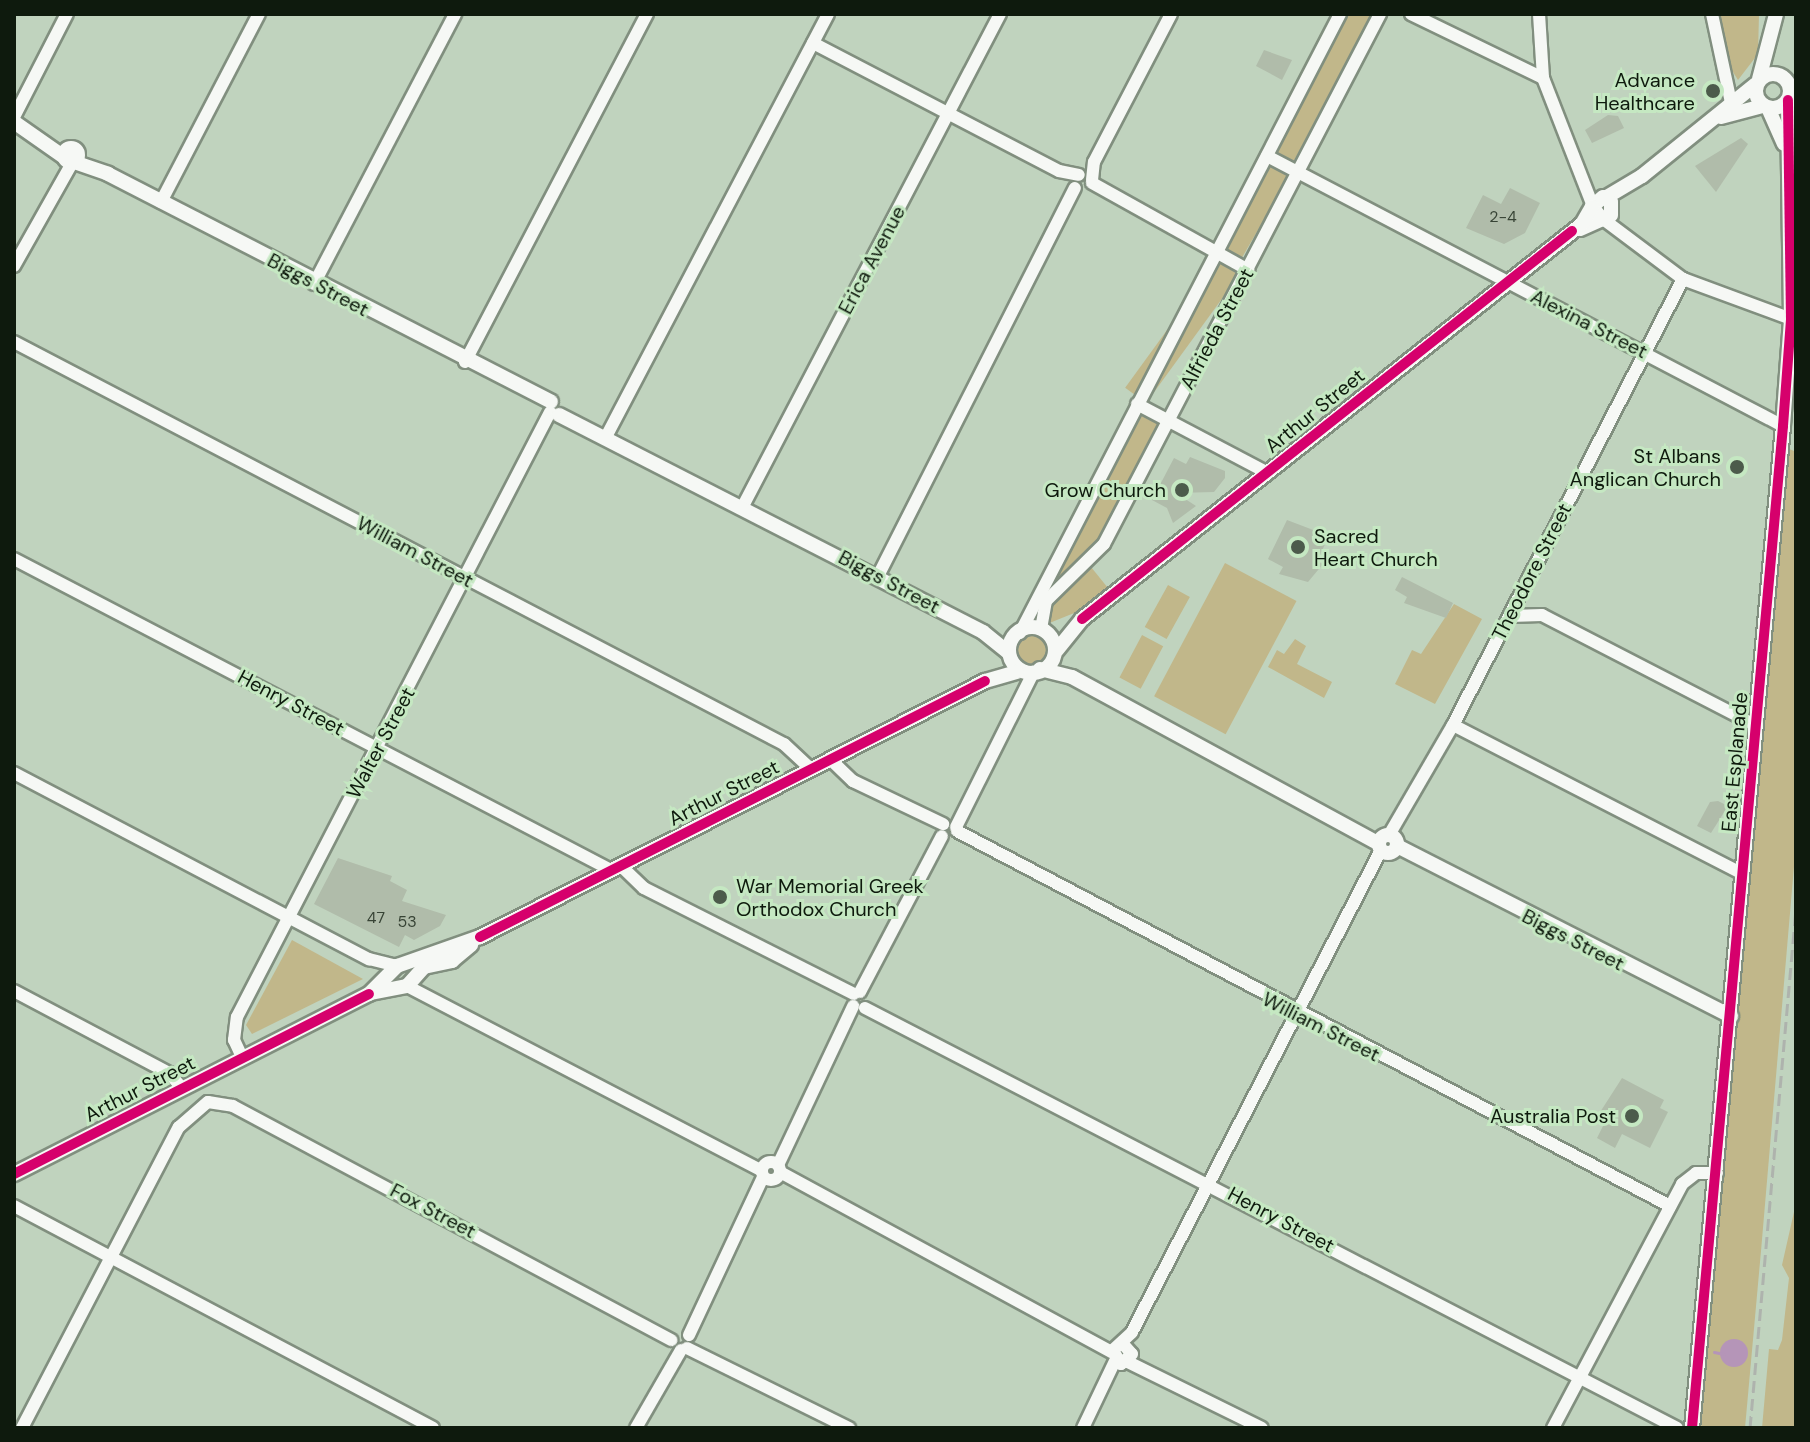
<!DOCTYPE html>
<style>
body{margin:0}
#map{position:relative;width:1810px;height:1442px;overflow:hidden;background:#c0d3be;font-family:"DM Sans",sans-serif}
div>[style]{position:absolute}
.green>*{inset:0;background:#c1b78a;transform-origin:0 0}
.round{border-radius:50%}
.water>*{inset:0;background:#b595b8}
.stream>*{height:3px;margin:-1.5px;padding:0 1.5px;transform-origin:1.5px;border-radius:1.5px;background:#b595b8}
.building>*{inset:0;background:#b0bcaa}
.roads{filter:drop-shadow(2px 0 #818f7f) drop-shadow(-2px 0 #818f7f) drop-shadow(0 2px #818f7f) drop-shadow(0 -2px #818f7f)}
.minor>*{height:12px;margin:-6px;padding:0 6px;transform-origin:6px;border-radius:6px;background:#f6f8f5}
.minor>.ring{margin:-6px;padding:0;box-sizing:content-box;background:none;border:12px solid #f6f8f5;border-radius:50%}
.tertiary>*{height:14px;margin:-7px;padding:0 7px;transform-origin:7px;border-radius:7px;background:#f6f8f5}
.tertiary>.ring{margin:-7px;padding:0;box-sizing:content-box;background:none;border:14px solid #f6f8f5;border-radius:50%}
.rail>*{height:3px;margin-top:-1.5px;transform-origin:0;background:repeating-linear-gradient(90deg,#aeb3ad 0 12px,transparent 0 18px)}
.cycleway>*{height:10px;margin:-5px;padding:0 5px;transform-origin:5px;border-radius:5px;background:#d6006c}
.dots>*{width:22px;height:22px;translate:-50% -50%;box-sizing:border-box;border:4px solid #c5e8c2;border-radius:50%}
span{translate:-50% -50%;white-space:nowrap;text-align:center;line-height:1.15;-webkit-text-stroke:6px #c5e8c2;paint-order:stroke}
.number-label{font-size:16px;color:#374335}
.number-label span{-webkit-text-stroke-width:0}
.poi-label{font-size:20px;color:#0e1a0d}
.right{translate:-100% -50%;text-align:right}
.left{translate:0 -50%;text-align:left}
.street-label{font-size:20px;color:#0e1a0d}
.frame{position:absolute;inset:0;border:16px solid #0e1a0d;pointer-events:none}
</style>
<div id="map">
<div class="green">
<div style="clip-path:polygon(1345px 14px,1377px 14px,1292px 164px,1274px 152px)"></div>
<div style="clip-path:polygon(1718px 14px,1759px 14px,1758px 54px,1738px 80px,1723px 56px)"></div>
<div style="clip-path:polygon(1268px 162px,1291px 173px,1240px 261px,1223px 253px)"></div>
<div style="left:1218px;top:260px;width:26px;height:158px;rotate:36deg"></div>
<div style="clip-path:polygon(1139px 411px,1161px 425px,1103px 537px,1040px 599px)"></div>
<div style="clip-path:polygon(1787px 448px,1794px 451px,1796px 466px,1796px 843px,1761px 1251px,1745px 1428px,1701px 1428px)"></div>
<div style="left:1225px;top:563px;width:81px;height:151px;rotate:28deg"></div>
<div style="clip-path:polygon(1091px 567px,1108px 588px,1089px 607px,1047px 624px,1044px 610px)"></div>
<div style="left:1168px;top:585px;width:25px;height:48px;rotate:29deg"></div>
<div style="clip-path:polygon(1454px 604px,1482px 619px,1435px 704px,1395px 684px,1412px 650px,1421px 654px)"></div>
<div style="left:1142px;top:635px;width:24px;height:48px;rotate:28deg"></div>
<div class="round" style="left:1018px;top:636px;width:28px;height:28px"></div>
<div style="clip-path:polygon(1295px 639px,1306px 646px,1297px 664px,1332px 682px,1324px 698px,1268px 667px,1277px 650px,1284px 654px)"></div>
<div style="clip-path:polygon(292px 940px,363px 979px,252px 1034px,246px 1025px)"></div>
<div style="clip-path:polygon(1796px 1203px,1796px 1428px,1762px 1428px,1769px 1349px,1778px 1350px,1782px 1340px,1789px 1278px,1782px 1265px)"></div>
</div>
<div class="water">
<div class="round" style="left:1720px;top:1339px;width:28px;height:28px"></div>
</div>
<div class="stream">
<div style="left:1714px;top:1352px;width:10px;rotate:11deg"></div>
</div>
<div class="building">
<div style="clip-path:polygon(1264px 50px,1292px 60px,1282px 80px,1256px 66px)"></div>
<div style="clip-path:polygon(1608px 115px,1618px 116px,1624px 128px,1592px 143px,1585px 130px)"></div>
<div style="clip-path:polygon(1741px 138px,1748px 144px,1716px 192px,1695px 166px)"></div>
<div style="clip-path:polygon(1510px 188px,1540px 203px,1525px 233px,1504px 244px,1466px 228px,1483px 195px,1501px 204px)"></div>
<div style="clip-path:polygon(1190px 457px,1225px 471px,1225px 478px,1214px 492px,1176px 493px,1196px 506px,1173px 523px,1167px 508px,1152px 500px,1174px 458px,1186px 464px)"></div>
<div style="clip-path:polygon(1287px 520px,1329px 536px,1317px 561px,1323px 564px,1308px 582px,1279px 574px,1283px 567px,1268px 559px)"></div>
<div style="clip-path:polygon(1402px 577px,1453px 603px,1446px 618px,1404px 603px,1407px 597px,1395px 590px)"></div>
<div style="clip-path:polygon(1718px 801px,1728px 806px,1711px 833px,1697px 826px,1710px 802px)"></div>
<div style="clip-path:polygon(338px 858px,392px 876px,390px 881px,407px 890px,402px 901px,446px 915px,440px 926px,414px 940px,405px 935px,399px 947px,314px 904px)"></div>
<div style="clip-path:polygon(1622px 1078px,1664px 1100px,1660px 1108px,1668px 1112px,1650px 1148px,1622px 1134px,1615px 1148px,1597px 1138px,1604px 1124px,1595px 1120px)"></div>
</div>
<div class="roads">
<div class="minor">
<div style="left:1411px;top:14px;width:147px;rotate:25.9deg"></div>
<div style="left:1539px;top:14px;width:64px;rotate:86.4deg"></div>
<div style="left:1543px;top:78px;width:135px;rotate:68.7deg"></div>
<div style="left:1712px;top:14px;width:91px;rotate:77.9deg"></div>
<div style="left:813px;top:43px;width:277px;rotate:27.5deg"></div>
<div style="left:1059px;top:171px;width:20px;rotate:11deg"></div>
<div style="left:14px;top:117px;width:116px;rotate:-62.8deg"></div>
<div style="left:1267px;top:156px;width:582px;rotate:27.62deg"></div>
<div style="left:1092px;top:180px;width:18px;rotate:-84deg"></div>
<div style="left:1094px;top:162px;width:167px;rotate:-62.5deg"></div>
<div style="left:1092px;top:183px;width:179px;rotate:29.1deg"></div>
<div style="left:161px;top:202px;width:212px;rotate:-62.5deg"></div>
<div style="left:1603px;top:219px;width:100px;rotate:36.9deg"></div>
<div style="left:1683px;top:279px;width:115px;rotate:20.3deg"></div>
<div style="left:14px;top:266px;width:118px;rotate:-60.6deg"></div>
<div style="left:314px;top:284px;width:305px;rotate:-62.4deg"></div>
<div style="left:14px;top:342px;width:869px;rotate:27.57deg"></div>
<div style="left:784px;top:744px;width:37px;rotate:43deg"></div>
<div style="left:465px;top:362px;width:393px;rotate:-62.4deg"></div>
<div style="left:1137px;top:404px;width:148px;rotate:27.8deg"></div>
<div style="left:607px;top:435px;width:475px;rotate:-62.3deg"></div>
<div style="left:743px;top:506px;width:555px;rotate:-62.42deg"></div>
<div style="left:14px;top:559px;width:673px;rotate:27.52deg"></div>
<div style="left:878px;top:576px;width:435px;rotate:-63.1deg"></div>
<div style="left:1510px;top:616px;width:32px;rotate:-2deg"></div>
<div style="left:1542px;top:615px;width:242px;rotate:27.3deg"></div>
<div style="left:1041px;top:629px;width:28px;rotate:-80deg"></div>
<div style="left:1046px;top:601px;width:81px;rotate:-44.5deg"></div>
<div style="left:1104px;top:544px;width:598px;rotate:-62.49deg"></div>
<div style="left:1020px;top:633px;width:697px;rotate:-62.66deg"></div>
<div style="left:1453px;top:725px;width:326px;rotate:27.2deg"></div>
<div style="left:830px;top:759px;width:32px;rotate:44deg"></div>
<div style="left:853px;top:781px;width:100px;rotate:25.5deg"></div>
<div style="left:14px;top:773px;width:401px;rotate:27.7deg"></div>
<div style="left:369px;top:959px;width:29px;rotate:14deg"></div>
<div style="left:956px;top:827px;width:174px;rotate:-63.4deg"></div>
<div style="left:957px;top:831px;width:806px;rotate:27.74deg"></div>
<div style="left:1389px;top:835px;width:127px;rotate:-59.8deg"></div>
<div style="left:1453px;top:725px;width:502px;rotate:-62.72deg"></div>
<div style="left:620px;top:865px;width:33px;rotate:44deg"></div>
<div style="left:644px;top:888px;width:235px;rotate:26.8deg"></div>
<div style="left:407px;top:986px;width:399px;rotate:27.5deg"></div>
<div style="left:14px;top:991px;width:175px;rotate:27.9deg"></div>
<div style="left:169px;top:1073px;width:20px;rotate:49deg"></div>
<div style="left:860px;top:992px;width:176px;rotate:-62.3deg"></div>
<div style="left:865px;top:1008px;width:914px;rotate:27.35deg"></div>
<div style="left:242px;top:1057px;width:19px;rotate:-115deg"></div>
<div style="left:234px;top:1040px;width:23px;rotate:-83deg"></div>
<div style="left:237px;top:1017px;width:681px;rotate:-62.64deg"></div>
<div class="ring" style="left:762px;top:1162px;width:6px;height:6px"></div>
<div style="left:778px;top:1165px;width:176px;rotate:-64.7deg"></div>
<div style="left:780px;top:1172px;width:378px;rotate:28.5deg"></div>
<div style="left:14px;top:1206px;width:474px;rotate:27.9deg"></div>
<div style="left:689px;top:1335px;width:174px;rotate:-64.9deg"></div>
<div style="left:1123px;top:1344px;width:13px;rotate:48deg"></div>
<div style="left:1132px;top:1354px;width:15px;rotate:138deg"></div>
<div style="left:1121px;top:1364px;width:16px;rotate:-120deg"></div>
<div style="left:1113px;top:1350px;width:26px;rotate:-43deg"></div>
<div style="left:1132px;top:1332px;width:543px;rotate:-62.68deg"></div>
<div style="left:687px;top:1348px;width:181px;rotate:26.3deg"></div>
<div style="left:1128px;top:1362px;width:149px;rotate:26.2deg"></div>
<div style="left:22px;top:1428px;width:339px;rotate:-62.5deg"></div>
<div style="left:179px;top:1127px;width:38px;rotate:-41deg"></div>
<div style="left:208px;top:1102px;width:25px;rotate:9deg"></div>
<div style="left:233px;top:1106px;width:497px;rotate:28.1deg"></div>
<div style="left:636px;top:1428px;width:90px;rotate:-60deg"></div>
<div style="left:1083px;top:1428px;width:74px;rotate:-64.5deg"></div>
<div style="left:1553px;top:1428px;width:276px;rotate:-62.1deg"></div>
<div style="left:1682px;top:1184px;width:18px;rotate:-38deg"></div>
<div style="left:1696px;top:1173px;width:21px"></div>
</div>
<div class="tertiary">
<div class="ring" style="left:1756px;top:74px;width:20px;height:20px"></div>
<div style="left:1759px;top:79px;width:67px;rotate:-75.3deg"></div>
<div style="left:1768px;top:108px;width:39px;rotate:66deg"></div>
<div style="left:1721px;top:117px;width:43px;rotate:-14.7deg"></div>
<div style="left:14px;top:122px;width:61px;rotate:35deg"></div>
<div class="ring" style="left:64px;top:148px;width:0;height:0"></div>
<div style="left:74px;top:162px;width:36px;rotate:19deg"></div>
<div style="left:108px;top:174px;width:498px;rotate:27.2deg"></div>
<div style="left:1605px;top:198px;width:43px;rotate:-30.7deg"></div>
<div style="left:1642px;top:176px;width:146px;rotate:-38.9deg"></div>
<div style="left:1580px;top:229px;width:30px;rotate:-24deg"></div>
<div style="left:1607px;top:217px;width:4px;rotate:-27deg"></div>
<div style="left:1611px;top:215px;width:13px;rotate:-90deg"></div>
<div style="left:1611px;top:202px;width:9px;rotate:-148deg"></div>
<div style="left:1603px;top:197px;width:15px;rotate:138deg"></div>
<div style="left:1592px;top:207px;width:16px;rotate:50deg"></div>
<div style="left:559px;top:415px;width:476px;rotate:27.1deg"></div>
<div style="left:983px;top:632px;width:32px;rotate:39deg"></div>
<div class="ring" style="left:1009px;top:627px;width:32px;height:32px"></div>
<div style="left:1057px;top:650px;width:40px;rotate:-51deg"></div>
<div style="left:1082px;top:619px;width:637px;rotate:-38.31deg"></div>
<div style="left:1582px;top:224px;width:20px;rotate:-60deg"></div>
<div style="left:1040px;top:669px;width:33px;rotate:14deg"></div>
<div style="left:1072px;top:677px;width:349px;rotate:28.5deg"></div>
<div class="ring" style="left:1379px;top:835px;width:4px;height:4px"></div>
<div style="left:1397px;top:846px;width:375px;rotate:27deg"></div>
<div style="left:371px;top:993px;width:37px;rotate:-11deg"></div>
<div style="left:407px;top:986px;width:25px;rotate:-48deg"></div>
<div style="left:424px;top:967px;width:29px;rotate:-12deg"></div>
<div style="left:452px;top:961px;width:25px;rotate:-40deg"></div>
<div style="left:14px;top:1174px;width:398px;rotate:-26.9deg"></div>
<div style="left:369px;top:994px;width:40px;rotate:-45deg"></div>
<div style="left:397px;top:966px;width:88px;rotate:-19.3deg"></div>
<div style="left:480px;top:937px;width:566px;rotate:-26.88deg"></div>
<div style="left:985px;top:681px;width:33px;rotate:-16deg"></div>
<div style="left:1692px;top:1428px;width:1006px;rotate:-84.81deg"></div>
<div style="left:1783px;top:426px;width:107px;rotate:-85.7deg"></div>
<div style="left:1791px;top:319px;width:219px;rotate:-90.8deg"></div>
</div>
</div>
<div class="rail">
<div style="left:1750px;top:1428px;width:522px;rotate:-84.94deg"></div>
</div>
<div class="cycleway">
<div style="left:1082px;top:619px;width:625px;rotate:-38.37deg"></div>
<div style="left:480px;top:937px;width:566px;rotate:-26.88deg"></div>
<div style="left:14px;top:1174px;width:398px;rotate:-26.9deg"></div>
<div style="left:1692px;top:1428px;width:1006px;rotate:-84.81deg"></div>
<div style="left:1783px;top:426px;width:107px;rotate:-85.7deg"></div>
<div style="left:1791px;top:319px;width:219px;rotate:-90.8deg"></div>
</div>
<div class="dots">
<div style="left:1713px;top:91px;background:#4c5b4b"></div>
<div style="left:1737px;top:467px;background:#4c5b4b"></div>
<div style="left:1182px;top:490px;background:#4c5b4b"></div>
<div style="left:1298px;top:547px;background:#4c5b4b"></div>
<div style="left:720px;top:897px;background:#4c5b4b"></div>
<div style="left:1632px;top:1116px;background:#4c5b4b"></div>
</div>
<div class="number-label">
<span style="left:1503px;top:217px">2-4</span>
<span style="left:376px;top:918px">47</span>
<span style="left:407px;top:922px">53</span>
</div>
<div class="poi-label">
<span class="right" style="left:1695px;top:92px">Advance<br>Healthcare</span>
<span class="right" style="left:1721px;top:468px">St Albans<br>Anglican Church</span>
<span class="right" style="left:1166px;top:490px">Grow Church</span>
<span class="left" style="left:1314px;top:548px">Sacred<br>Heart Church</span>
<span class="left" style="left:736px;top:898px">War Memorial Greek<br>Orthodox Church</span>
<span class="right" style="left:1616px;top:1116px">Australia Post</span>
</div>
<div class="street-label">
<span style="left:872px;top:260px;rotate:-62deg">Erica Avenue</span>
<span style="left:318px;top:285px;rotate:28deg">Biggs Street</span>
<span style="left:1589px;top:324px;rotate:27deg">Alexina Street</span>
<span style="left:1217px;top:329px;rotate:-62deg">Alfrieda Street</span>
<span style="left:1315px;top:411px;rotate:-39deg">Arthur Street</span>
<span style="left:415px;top:552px;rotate:28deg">William Street</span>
<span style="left:1532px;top:572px;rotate:-63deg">Theodore Street</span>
<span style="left:889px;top:582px;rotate:28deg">Biggs Street</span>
<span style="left:291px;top:703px;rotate:28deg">Henry Street</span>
<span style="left:381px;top:743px;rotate:-62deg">Walter Street</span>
<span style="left:1735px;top:762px;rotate:-85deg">East Esplanade</span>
<span style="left:724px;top:793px;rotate:-27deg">Arthur Street</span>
<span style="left:1573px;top:940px;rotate:27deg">Biggs Street</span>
<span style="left:1321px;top:1027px;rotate:27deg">William Street</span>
<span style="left:140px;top:1089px;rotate:-27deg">Arthur Street</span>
<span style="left:433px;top:1211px;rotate:28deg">Fox Street</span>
<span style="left:1281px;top:1220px;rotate:28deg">Henry Street</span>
</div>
<div class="frame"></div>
</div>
